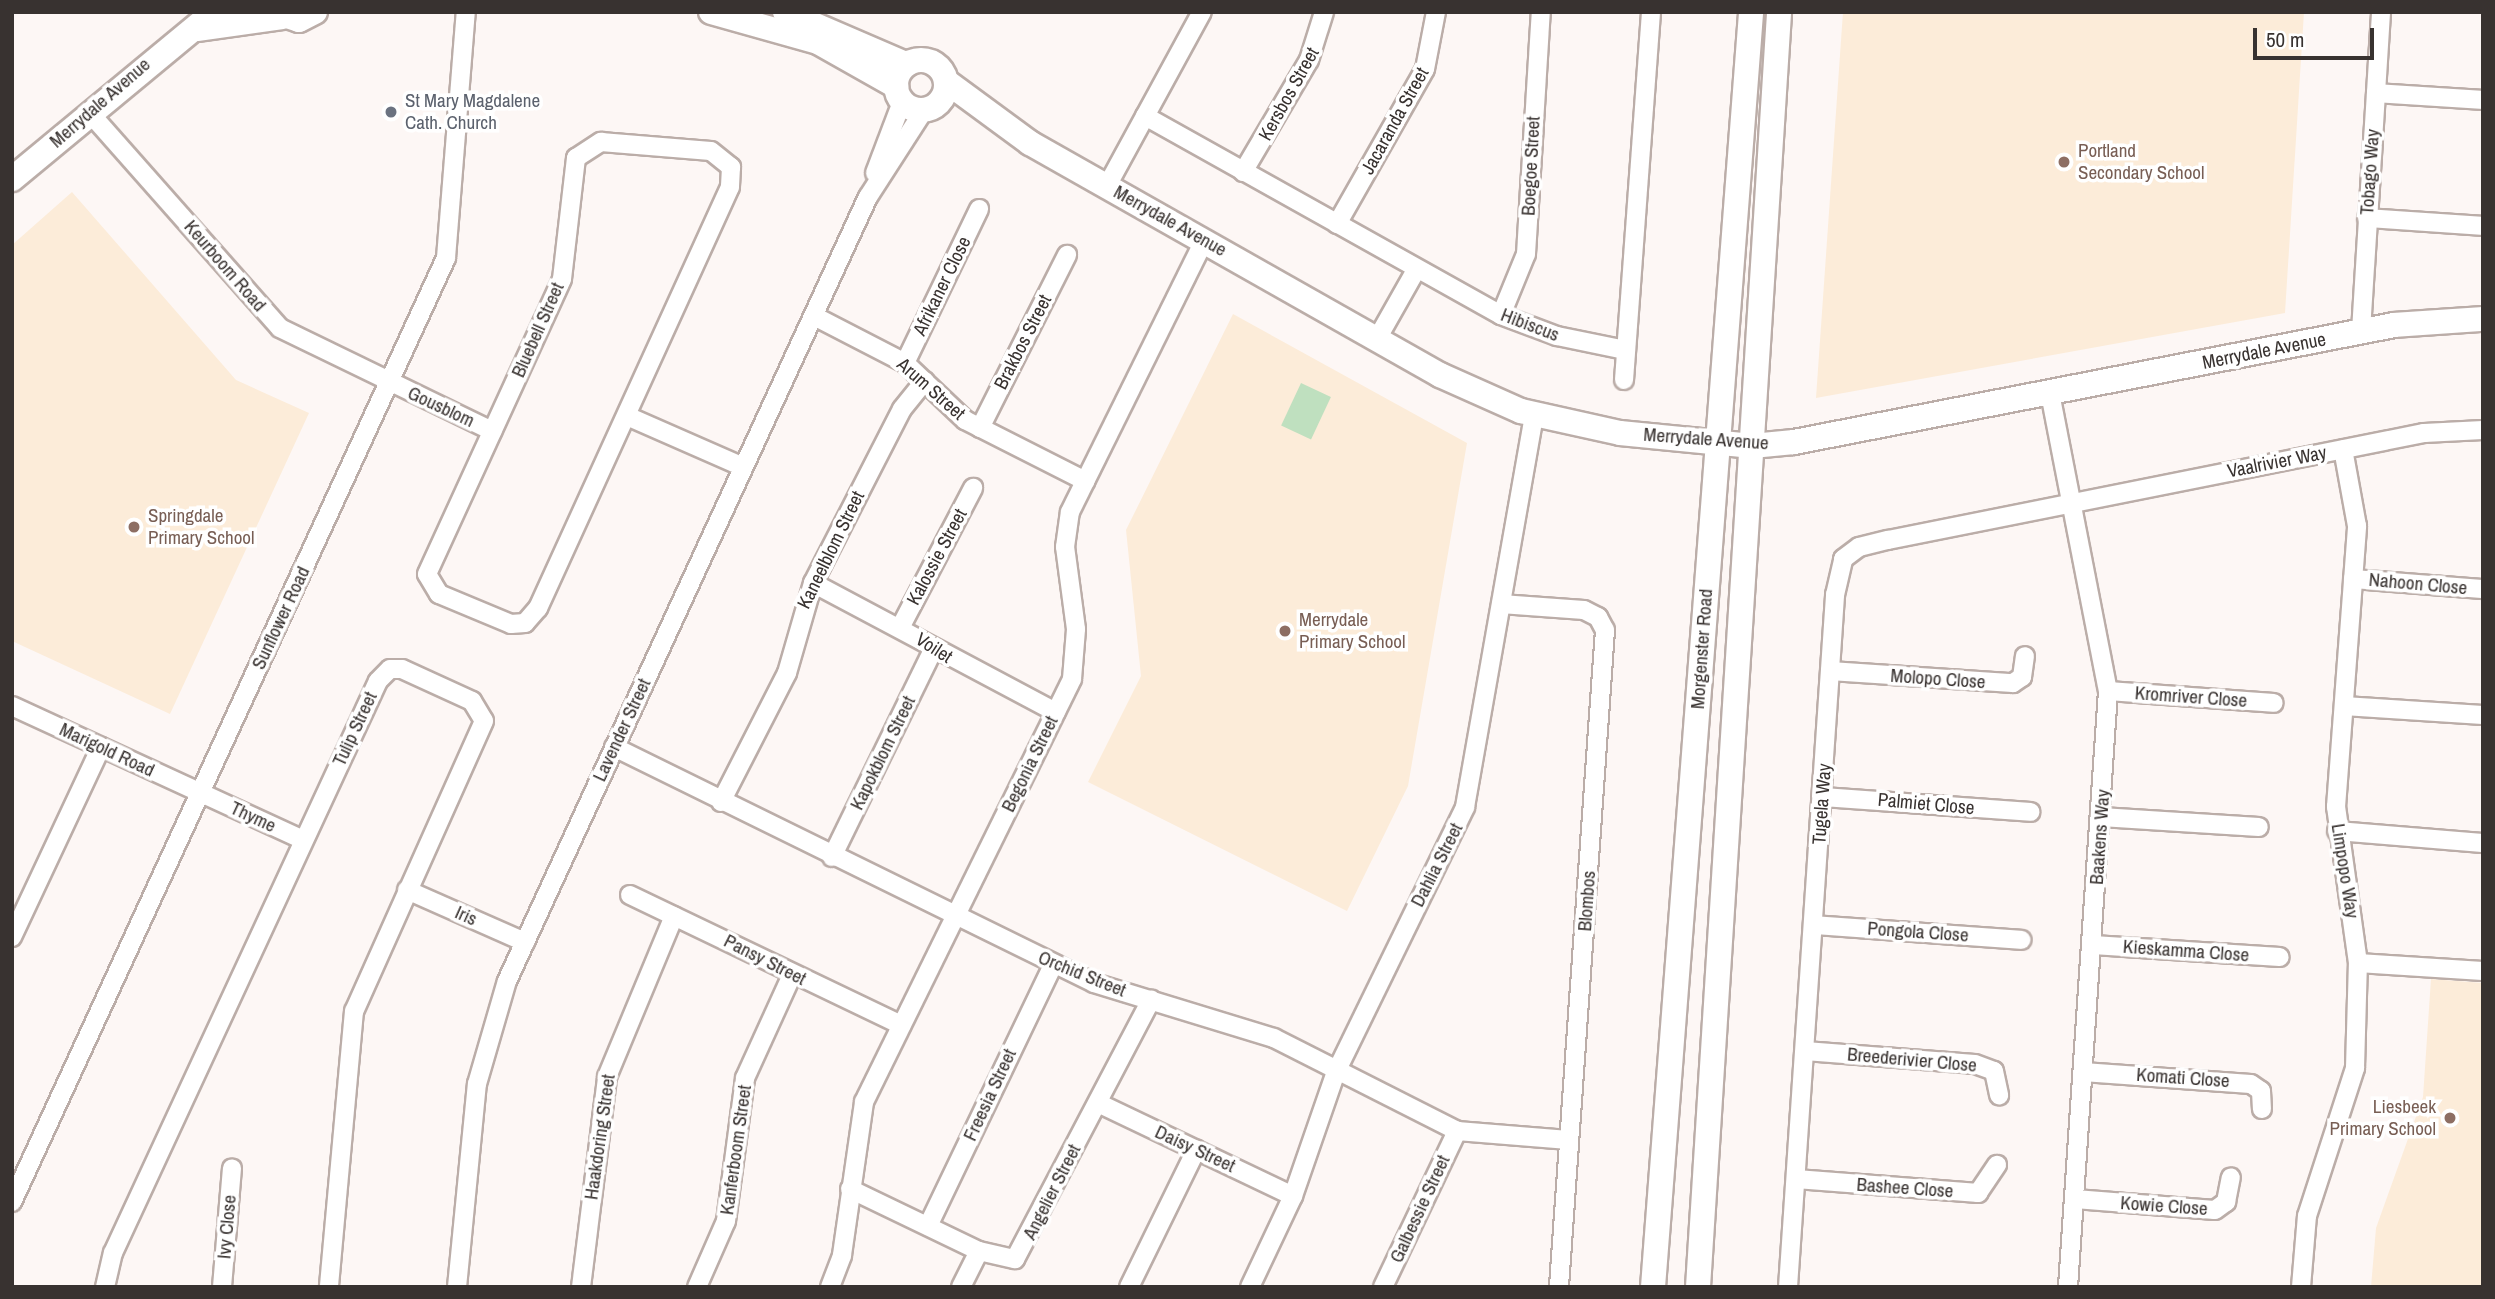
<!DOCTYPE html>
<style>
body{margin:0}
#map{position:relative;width:2495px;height:1299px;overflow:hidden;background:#fdf7f5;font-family:"Archivo Narrow",sans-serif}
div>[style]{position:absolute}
.education>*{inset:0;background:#fcecd9}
.green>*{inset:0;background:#bfe0bf;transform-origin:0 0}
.roads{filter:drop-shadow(2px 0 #bbada8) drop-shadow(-2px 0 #bbada8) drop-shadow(0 2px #bbada8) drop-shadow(0 -2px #bbada8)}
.street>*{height:18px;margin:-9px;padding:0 9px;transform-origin:9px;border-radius:9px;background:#fff}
.secondary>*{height:24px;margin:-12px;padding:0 12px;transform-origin:12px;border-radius:12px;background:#fff}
.secondary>.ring{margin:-12px;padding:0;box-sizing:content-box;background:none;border:24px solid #fff;border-radius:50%}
.dots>*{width:19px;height:19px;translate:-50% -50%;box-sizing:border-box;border:4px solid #fff;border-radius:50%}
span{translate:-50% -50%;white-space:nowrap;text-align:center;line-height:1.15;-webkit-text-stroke:7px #fff;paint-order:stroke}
.street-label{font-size:19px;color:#383230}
.worship-label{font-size:19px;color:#5b616d}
.left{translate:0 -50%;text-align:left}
.education-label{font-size:19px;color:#785e54}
.right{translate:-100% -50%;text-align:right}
.frame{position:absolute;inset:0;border:14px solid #383230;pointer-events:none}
.scale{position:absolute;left:2253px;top:28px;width:121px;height:32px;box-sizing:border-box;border:4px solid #383230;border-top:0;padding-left:9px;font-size:21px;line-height:24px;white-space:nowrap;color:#383230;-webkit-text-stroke:5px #fff;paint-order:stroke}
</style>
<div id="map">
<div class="education">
<div style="clip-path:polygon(1843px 12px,2304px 12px,2285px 313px,1816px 398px)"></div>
<div style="clip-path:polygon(72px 192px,236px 380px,309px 413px,170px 714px,12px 641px,12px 245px)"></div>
<div style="clip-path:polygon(1233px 314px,1467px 443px,1408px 786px,1347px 911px,1088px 782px,1141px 676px,1126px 530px)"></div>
<div style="clip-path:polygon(2431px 979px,2483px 983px,2483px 1287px,2371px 1287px,2376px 1228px,2423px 1097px)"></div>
</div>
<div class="green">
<div style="left:1301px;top:383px;width:33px;height:47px;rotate:25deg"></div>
</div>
<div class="roads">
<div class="street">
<div style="left:2376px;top:93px;width:107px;rotate:3.7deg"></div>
<div style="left:89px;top:112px;width:288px;rotate:48.5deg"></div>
<div style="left:280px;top:328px;width:236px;rotate:25.9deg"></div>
<div style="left:1145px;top:116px;width:408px;rotate:29.2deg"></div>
<div style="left:1501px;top:315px;width:60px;rotate:20.6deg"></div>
<div style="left:1557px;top:336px;width:69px;rotate:11.6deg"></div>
<div style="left:601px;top:142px;width:110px;rotate:4.7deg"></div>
<div style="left:711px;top:151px;width:26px;rotate:39deg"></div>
<div style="left:731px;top:167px;width:20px;rotate:93deg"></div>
<div style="left:730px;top:187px;width:463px;rotate:114.5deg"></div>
<div style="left:538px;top:608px;width:20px;rotate:131deg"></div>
<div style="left:525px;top:623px;width:14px;rotate:176deg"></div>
<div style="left:511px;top:624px;width:78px;rotate:-157.4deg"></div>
<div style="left:439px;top:594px;width:23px;rotate:-121deg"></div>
<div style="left:427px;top:574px;width:324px;rotate:-65.4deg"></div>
<div style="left:562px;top:279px;width:122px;rotate:-83.4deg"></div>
<div style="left:576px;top:158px;width:30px;rotate:-33deg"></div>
<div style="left:1243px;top:172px;width:130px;rotate:-59.5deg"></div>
<div style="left:1309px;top:60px;width:50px;rotate:-72.6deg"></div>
<div style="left:875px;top:173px;width:76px;rotate:-69.2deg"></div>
<div style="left:1107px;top:186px;width:198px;rotate:-61.4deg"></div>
<div style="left:2367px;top:218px;width:116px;rotate:3.9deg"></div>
<div style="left:1337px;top:224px;width:178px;rotate:-60.4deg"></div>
<div style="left:1425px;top:69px;width:58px;rotate:-79.1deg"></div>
<div style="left:1501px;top:315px;width:66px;rotate:-67.7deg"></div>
<div style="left:1526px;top:254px;width:242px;rotate:-86.5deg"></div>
<div style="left:814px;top:316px;width:102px;rotate:27.3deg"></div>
<div style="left:905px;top:363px;width:83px;rotate:43.5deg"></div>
<div style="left:965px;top:420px;width:135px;rotate:26.9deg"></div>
<div style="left:2361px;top:331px;width:320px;rotate:-86.4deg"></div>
<div style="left:1377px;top:339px;width:79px;rotate:-60.5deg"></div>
<div style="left:905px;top:363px;width:171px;rotate:-64.3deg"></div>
<div style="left:1624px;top:380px;width:369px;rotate:-85.8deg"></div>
<div style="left:2050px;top:393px;width:304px;rotate:79deg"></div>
<div style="left:2108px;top:691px;width:597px;rotate:93.84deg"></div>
<div style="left:627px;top:416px;width:127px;rotate:23.7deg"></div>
<div style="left:980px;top:428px;width:194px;rotate:-63.3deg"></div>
<div style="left:2353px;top:579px;width:130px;rotate:4.4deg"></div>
<div style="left:813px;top:583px;width:275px;rotate:28deg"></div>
<div style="left:1501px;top:604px;width:83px;rotate:4.1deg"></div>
<div style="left:1584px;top:610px;width:16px;rotate:27deg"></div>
<div style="left:1598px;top:617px;width:15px;rotate:62deg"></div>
<div style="left:1605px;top:630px;width:659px;rotate:94.01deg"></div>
<div style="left:901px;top:626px;width:156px;rotate:-62.4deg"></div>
<div style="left:1830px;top:671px;width:183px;rotate:3.8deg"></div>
<div style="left:2013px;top:683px;width:11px;rotate:-34deg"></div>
<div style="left:2022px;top:677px;width:21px;rotate:-82deg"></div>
<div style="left:2108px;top:691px;width:166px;rotate:4.1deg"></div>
<div style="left:12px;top:706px;width:321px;rotate:24.7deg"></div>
<div style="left:2344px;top:706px;width:139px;rotate:3.7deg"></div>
<div style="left:614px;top:747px;width:535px;rotate:26.18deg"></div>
<div style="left:1094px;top:983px;width:188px;rotate:17deg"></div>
<div style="left:1274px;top:1038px;width:205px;rotate:26.9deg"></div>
<div style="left:1457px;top:1131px;width:112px;rotate:4.6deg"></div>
<div style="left:1823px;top:797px;width:208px;rotate:4.1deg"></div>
<div style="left:721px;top:802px;width:145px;rotate:-62.9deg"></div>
<div style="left:787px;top:673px;width:94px;rotate:-73.9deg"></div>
<div style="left:813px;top:583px;width:195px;rotate:-62.9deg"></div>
<div style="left:902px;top:409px;width:36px;rotate:-51deg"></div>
<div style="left:2101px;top:817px;width:158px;rotate:3.6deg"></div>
<div style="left:2337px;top:831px;width:146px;rotate:4.7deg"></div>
<div style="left:832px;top:857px;width:230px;rotate:-64deg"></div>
<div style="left:407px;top:890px;width:129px;rotate:23.8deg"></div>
<div style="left:630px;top:895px;width:301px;rotate:25.6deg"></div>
<div style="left:1814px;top:925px;width:208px;rotate:4.1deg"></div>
<div style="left:12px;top:937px;width:210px;rotate:-64.9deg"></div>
<div style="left:2093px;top:945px;width:187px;rotate:3.7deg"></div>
<div style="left:2358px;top:963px;width:125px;rotate:3.7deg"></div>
<div style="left:1805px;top:1051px;width:170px;rotate:4.4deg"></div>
<div style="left:1975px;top:1064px;width:20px;rotate:20deg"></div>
<div style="left:1994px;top:1071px;width:25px;rotate:78deg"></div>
<div style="left:2083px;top:1072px;width:168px;rotate:4.1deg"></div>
<div style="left:2251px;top:1084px;width:12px;rotate:35deg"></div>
<div style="left:2261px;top:1091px;width:18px;rotate:87deg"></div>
<div style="left:1098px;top:1103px;width:216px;rotate:25.5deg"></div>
<div style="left:1796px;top:1179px;width:183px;rotate:4.4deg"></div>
<div style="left:1978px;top:1193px;width:34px;rotate:-56deg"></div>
<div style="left:850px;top:1189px;width:143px;rotate:25.7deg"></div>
<div style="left:979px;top:1251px;width:37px;rotate:13deg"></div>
<div style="left:1015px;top:1259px;width:293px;rotate:-62.3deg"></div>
<div style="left:2075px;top:1199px;width:140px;rotate:4.5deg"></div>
<div style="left:2215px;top:1210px;width:14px;rotate:-36deg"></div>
<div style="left:2226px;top:1202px;width:25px;rotate:-79deg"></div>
<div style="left:12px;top:1202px;width:1039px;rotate:-65.31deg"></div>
<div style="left:446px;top:258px;width:247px;rotate:-85.4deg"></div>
<div style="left:928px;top:1226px;width:289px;rotate:-64.4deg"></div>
<div style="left:105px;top:1287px;width:35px;rotate:-77deg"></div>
<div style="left:113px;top:1253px;width:630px;rotate:-65.14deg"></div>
<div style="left:378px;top:681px;width:17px;rotate:-45deg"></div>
<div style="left:390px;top:669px;width:12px"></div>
<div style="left:402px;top:669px;width:77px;rotate:24.6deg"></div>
<div style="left:472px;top:701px;width:23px;rotate:59deg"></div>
<div style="left:484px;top:721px;width:318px;rotate:114.1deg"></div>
<div style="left:354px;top:1011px;width:277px;rotate:95.2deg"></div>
<div style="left:222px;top:1287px;width:119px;rotate:-85.2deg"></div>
<div style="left:457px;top:1287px;width:204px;rotate:-84.4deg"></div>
<div style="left:477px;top:1084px;width:107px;rotate:-73.8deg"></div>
<div style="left:507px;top:981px;width:863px;rotate:-65.28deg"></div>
<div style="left:868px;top:197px;width:103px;rotate:-57.2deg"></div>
<div style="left:581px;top:1287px;width:212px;rotate:-82.9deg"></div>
<div style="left:607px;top:1077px;width:174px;rotate:-67.4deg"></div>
<div style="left:697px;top:1287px;width:72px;rotate:-66.3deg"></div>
<div style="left:726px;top:1221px;width:144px;rotate:-82.4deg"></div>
<div style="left:745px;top:1078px;width:113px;rotate:-65.5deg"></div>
<div style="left:830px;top:1287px;width:34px;rotate:-69deg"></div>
<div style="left:842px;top:1255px;width:155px;rotate:-81.8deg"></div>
<div style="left:864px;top:1102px;width:471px;rotate:-63.8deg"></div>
<div style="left:1072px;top:679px;width:50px;rotate:-85.4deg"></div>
<div style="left:1076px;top:629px;width:83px;rotate:-97.6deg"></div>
<div style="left:1065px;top:547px;width:35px;rotate:-82deg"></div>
<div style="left:1070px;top:512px;width:302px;rotate:-63.7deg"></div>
<div style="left:961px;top:1287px;width:40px;rotate:-63.4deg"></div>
<div style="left:1129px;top:1287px;width:153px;rotate:-63.9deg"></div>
<div style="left:1250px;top:1287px;width:101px;rotate:-64.7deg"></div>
<div style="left:1293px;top:1196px;width:131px;rotate:-70.9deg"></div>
<div style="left:1336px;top:1072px;width:295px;rotate:-64deg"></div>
<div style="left:1465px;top:807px;width:398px;rotate:-80deg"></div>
<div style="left:1383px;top:1287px;width:173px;rotate:-64.6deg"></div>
<div style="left:1788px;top:1287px;width:694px;rotate:-86.11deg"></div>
<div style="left:1835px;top:595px;width:37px;rotate:-77deg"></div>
<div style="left:1843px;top:559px;width:20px;rotate:-37deg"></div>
<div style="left:1859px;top:547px;width:30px;rotate:-14deg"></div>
<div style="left:1888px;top:540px;width:547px;rotate:-11.29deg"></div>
<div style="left:2424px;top:433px;width:59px;rotate:-2.9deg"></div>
<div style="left:2301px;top:1287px;width:71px;rotate:-85.2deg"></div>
<div style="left:2307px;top:1216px;width:156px;rotate:-72deg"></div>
<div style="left:2355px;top:1068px;width:105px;rotate:-88.4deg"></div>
<div style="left:2358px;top:963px;width:158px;rotate:-98deg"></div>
<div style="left:2336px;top:807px;width:282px;rotate:-85.7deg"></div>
<div style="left:2357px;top:526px;width:78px;rotate:-100.3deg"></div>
</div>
<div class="secondary">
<div style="left:275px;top:12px;width:25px;rotate:18deg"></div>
<div style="left:299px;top:20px;width:18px;rotate:-27deg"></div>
<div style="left:711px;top:12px;width:111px;rotate:15.7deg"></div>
<div style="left:818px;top:42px;width:90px;rotate:29.4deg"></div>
<div style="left:785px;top:12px;width:132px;rotate:23.3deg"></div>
<div style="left:197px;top:29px;width:86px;rotate:-8deg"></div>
<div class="ring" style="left:896px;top:60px;width:26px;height:26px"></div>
<div style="left:947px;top:82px;width:103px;rotate:36.3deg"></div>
<div style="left:1030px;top:143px;width:471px;rotate:29.5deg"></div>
<div style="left:1440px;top:375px;width:89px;rotate:24deg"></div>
<div style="left:1521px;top:411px;width:101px;rotate:12.5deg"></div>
<div style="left:1620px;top:433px;width:133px;rotate:5.6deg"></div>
<div style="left:1752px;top:446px;width:42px;rotate:-5.4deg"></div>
<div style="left:1794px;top:442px;width:611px;rotate:-11.03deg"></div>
<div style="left:2394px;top:325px;width:89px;rotate:-3.9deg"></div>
<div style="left:12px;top:179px;width:262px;rotate:-39.6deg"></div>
<div style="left:1653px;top:1287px;width:1279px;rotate:-85.6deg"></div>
<div style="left:1698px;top:1287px;width:1278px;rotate:-86.36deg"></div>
</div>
</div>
<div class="dots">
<div style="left:391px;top:112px;background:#6b7280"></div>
<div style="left:2064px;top:162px;background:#8d6e63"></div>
<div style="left:134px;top:527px;background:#8d6e63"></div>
<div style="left:1285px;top:631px;background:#8d6e63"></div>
<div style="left:2450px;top:1118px;background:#8d6e63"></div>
</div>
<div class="street-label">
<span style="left:1289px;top:94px;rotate:-61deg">Kersbos Street</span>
<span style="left:100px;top:103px;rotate:-41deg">Merrydale Avenue</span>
<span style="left:1395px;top:121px;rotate:-61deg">Jacaranda Street</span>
<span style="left:1531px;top:166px;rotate:-87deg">Boegoe Street</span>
<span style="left:2370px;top:172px;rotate:-86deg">Tobago Way</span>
<span style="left:1170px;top:221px;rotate:29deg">Merrydale Avenue</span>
<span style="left:225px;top:266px;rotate:49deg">Keurboom Road</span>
<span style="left:942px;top:286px;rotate:-64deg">Afrikaner Close</span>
<span style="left:1530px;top:325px;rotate:21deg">Hibiscus</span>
<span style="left:538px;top:330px;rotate:-66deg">Bluebell Street</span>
<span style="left:1023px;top:342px;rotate:-63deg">Brakbos Street</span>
<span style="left:2264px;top:351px;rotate:-11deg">Merrydale Avenue</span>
<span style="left:931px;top:389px;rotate:41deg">Arum Street</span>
<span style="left:441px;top:407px;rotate:25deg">Gousblom</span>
<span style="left:1706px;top:439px;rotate:4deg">Merrydale Avenue</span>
<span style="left:2277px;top:462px;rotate:-11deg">Vaalrivier Way</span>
<span style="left:831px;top:550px;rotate:-64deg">Kaneelblom Street</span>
<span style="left:937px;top:557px;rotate:-62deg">Kalossie Street</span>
<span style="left:2418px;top:584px;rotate:5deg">Nahoon Close</span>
<span style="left:281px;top:618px;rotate:-65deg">Sunflower Road</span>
<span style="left:934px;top:648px;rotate:33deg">Voilet</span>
<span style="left:1702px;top:649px;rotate:-86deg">Morgenster Road</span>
<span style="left:1938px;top:679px;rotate:4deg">Molopo Close</span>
<span style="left:2191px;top:697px;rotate:4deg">Kromriver Close</span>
<span style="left:355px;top:729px;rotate:-65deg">Tulip Street</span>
<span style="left:622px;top:730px;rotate:-65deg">Lavender Street</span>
<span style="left:107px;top:750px;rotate:25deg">Marigold Road</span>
<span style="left:883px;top:753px;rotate:-64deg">Kapokblom Street</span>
<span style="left:1030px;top:764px;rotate:-64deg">Begonia Street</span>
<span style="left:1822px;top:804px;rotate:-86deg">Tugela Way</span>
<span style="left:1926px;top:804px;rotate:5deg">Palmiet Close</span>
<span style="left:253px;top:817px;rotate:25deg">Thyme</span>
<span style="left:2100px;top:837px;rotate:-86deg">Baakens Way</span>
<span style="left:1437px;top:865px;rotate:-63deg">Dahlia Street</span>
<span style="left:2345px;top:871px;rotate:81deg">Limpopo Way</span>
<span style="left:1587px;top:901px;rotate:-86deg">Blombos</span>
<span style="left:466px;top:916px;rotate:24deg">Iris</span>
<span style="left:1918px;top:932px;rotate:4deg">Pongola Close</span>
<span style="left:2186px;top:951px;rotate:4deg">Kieskamma Close</span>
<span style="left:765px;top:960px;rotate:27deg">Pansy Street</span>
<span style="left:1082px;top:974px;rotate:22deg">Orchid Street</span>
<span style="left:1912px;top:1060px;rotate:5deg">Breederivier Close</span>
<span style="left:2183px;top:1078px;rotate:4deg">Komati Close</span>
<span style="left:990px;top:1095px;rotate:-65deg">Freesia Street</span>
<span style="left:600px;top:1137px;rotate:-82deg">Haakdoring Street</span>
<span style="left:1195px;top:1149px;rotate:25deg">Daisy Street</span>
<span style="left:736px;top:1150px;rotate:-82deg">Kanferboom Street</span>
<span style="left:1905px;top:1188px;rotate:4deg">Bashee Close</span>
<span style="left:1052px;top:1192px;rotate:-63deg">Angelier Street</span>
<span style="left:2164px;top:1206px;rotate:4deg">Kowie Close</span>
<span style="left:1420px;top:1209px;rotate:-65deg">Galbessie Street</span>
<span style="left:227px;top:1227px;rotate:-85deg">Ivy Close</span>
</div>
<div class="worship-label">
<span class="left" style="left:405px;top:112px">St Mary Magdalene<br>Cath. Church</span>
</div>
<div class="education-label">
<span class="left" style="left:2078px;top:162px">Portland<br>Secondary School</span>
<span class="left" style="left:148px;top:527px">Springdale<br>Primary School</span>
<span class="left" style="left:1299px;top:631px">Merrydale<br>Primary School</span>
<span class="right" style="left:2436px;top:1118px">Liesbeek<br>Primary School</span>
</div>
<div class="frame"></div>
<div class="scale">50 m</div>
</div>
